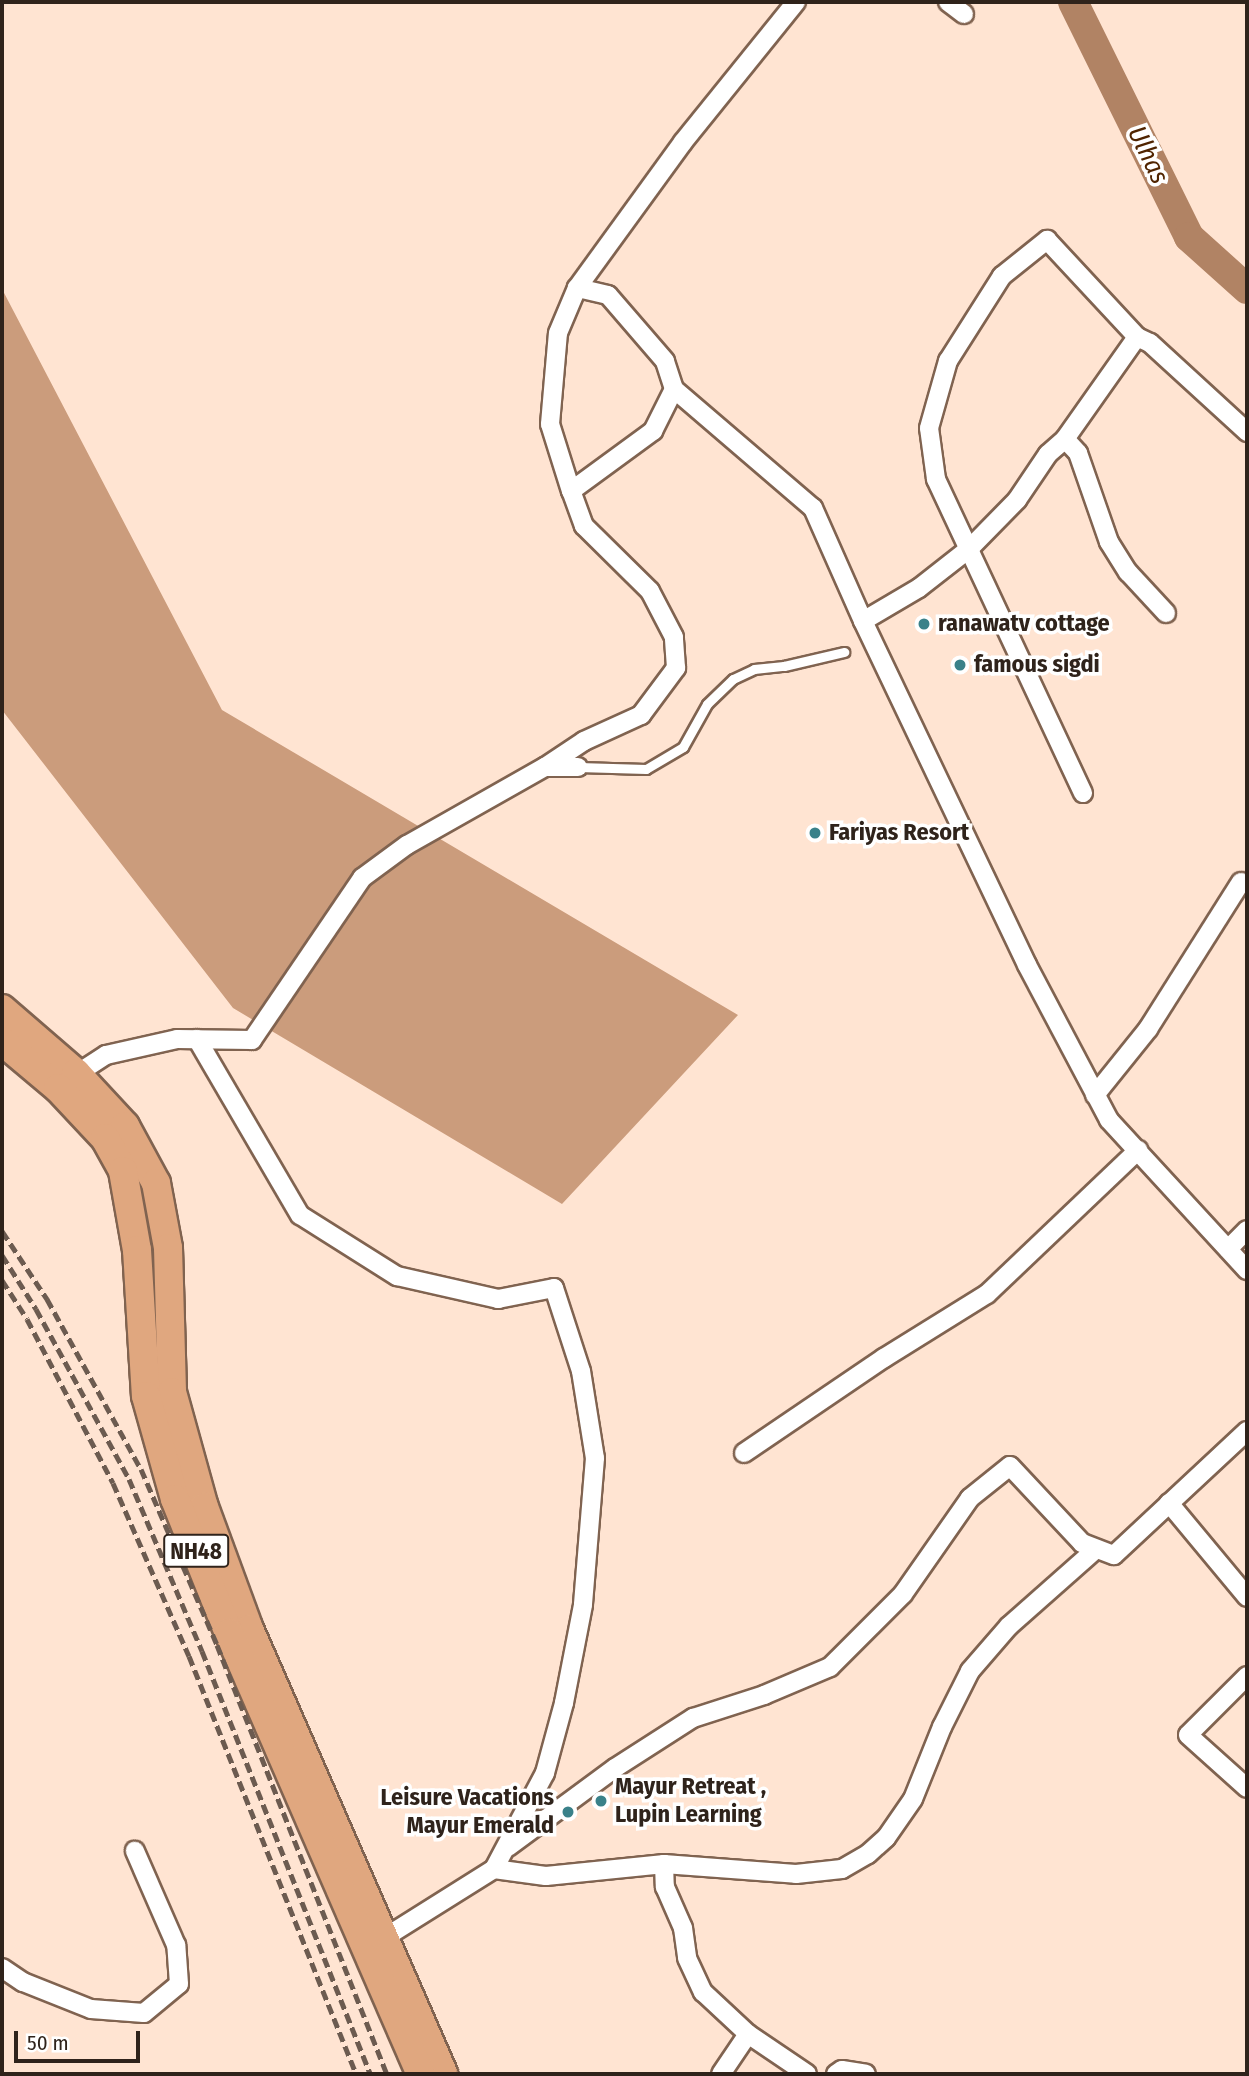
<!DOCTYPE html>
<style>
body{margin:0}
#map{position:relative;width:1249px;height:2076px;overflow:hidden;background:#ffe4d2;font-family:"Fira Sans Condensed",sans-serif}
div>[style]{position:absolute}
.forest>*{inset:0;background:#cb9c7c}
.river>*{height:30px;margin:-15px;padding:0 15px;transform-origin:15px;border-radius:15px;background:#b18364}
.roads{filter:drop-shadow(2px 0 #806350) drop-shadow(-2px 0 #806350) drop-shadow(0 2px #806350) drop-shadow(0 -2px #806350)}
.service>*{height:9px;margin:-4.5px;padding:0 4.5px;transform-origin:4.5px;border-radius:4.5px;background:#fff}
.minor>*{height:18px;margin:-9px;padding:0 9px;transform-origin:9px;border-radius:9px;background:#fff}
.trunk>*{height:28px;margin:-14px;padding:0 14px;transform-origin:14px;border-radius:14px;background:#e0a77f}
.rail>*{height:5px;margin-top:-2.5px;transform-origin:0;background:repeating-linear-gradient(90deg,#6c5b50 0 10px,transparent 0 15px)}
.dots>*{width:19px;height:19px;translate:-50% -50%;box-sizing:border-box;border:4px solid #fff;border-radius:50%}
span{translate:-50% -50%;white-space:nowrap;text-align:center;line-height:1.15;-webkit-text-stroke:7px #fff;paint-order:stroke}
.shield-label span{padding:2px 5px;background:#fff;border:2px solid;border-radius:5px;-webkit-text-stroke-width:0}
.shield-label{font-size:23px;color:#2f231b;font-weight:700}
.poi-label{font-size:24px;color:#2f231b;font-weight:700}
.left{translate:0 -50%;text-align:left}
.right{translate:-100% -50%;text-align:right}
.water-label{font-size:26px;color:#502400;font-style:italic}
.frame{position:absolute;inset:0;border:4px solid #2f231b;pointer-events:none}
.scale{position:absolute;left:14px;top:2031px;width:126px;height:32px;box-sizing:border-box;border:4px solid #2f231b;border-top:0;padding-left:9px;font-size:21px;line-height:24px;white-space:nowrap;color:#2f231b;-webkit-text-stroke:5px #fff;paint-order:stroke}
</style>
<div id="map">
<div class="forest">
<div style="clip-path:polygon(2px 289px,222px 710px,738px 1015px,562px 1204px,233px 1008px,2px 710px)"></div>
</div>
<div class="river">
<div style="left:1073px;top:2px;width:262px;rotate:63.7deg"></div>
<div style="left:1189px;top:237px;width:78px;rotate:41.9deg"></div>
</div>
<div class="roads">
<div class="service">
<div style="left:578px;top:767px;width:68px;rotate:1.7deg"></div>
<div style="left:646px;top:769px;width:43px;rotate:-30.7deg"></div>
<div style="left:683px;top:747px;width:49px;rotate:-60.8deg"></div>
<div style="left:707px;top:704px;width:36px;rotate:-44deg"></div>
<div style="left:733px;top:679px;width:23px;rotate:-25deg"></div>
<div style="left:754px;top:669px;width:30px;rotate:-6deg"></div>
<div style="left:784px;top:666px;width:62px;rotate:-13.1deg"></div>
</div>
<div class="minor">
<div style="left:948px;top:2px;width:20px;rotate:37deg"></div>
<div style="left:674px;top:389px;width:183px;rotate:40.6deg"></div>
<div style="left:813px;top:508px;width:124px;rotate:66.1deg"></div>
<div style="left:863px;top:621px;width:65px;rotate:-30.5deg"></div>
<div style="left:919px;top:588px;width:63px;rotate:-38deg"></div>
<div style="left:969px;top:549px;width:69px;rotate:-45.6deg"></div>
<div style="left:1017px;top:500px;width:55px;rotate:-56deg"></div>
<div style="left:1048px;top:454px;width:23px;rotate:-41deg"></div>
<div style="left:1065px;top:439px;width:125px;rotate:-54.8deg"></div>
<div style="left:1065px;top:439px;width:19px;rotate:47deg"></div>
<div style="left:1078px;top:453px;width:94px;rotate:70.8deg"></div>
<div style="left:1109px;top:542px;width:36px;rotate:58deg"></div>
<div style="left:1128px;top:572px;width:56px;rotate:47.2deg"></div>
<div style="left:571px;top:491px;width:102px;rotate:-36.2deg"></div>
<div style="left:653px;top:431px;width:47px;rotate:-63.4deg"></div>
<div style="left:674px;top:389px;width:29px;rotate:-108deg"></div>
<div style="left:665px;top:361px;width:87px;rotate:-130.8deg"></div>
<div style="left:608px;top:295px;width:32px;rotate:-167deg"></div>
<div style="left:863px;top:621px;width:381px;rotate:64.5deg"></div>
<div style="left:1027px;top:965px;width:175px;rotate:62.1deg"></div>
<div style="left:1109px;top:1120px;width:204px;rotate:47.4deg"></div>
<div style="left:545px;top:767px;width:33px"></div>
<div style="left:1083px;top:793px;width:347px;rotate:-115.1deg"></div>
<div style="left:936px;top:479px;width:51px;rotate:-97.8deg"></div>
<div style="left:929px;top:428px;width:70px;rotate:-74.2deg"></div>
<div style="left:948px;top:361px;width:101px;rotate:-57.6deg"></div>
<div style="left:1002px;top:276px;width:58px;rotate:-38.7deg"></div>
<div style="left:1047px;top:240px;width:132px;rotate:47.1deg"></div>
<div style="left:1137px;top:337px;width:14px;rotate:25deg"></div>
<div style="left:1150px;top:343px;width:132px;rotate:42.5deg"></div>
<div style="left:197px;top:1039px;width:204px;rotate:59.7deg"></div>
<div style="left:300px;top:1215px;width:115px;rotate:32.2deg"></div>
<div style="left:397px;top:1276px;width:104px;rotate:12.8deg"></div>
<div style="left:498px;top:1299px;width:57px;rotate:-11.1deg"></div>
<div style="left:554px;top:1288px;width:87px;rotate:72deg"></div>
<div style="left:581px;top:1371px;width:88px;rotate:80.9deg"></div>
<div style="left:595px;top:1458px;width:147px;rotate:94.7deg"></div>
<div style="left:583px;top:1605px;width:100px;rotate:101deg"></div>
<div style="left:564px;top:1703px;width:73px;rotate:105.2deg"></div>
<div style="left:545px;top:1773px;width:109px;rotate:118deg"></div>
<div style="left:69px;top:1079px;width:44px;rotate:-33deg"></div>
<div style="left:106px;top:1055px;width:73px;rotate:-12.7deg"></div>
<div style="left:177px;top:1039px;width:75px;rotate:0.8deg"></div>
<div style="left:252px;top:1040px;width:196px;rotate:-55.8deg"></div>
<div style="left:362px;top:878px;width:56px;rotate:-36.3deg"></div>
<div style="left:407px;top:845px;width:159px;rotate:-29.5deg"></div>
<div style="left:545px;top:767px;width:47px;rotate:-33.7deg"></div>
<div style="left:584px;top:741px;width:63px;rotate:-24.5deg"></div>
<div style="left:641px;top:715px;width:59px;rotate:-53.3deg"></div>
<div style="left:676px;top:668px;width:31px;rotate:-94deg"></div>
<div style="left:674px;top:637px;width:52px;rotate:-117.6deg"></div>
<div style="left:650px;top:591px;width:93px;rotate:-135.4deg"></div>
<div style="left:584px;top:526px;width:37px;rotate:-110deg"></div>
<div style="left:571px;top:491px;width:70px;rotate:-107.4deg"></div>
<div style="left:550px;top:424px;width:91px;rotate:-85deg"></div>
<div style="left:558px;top:333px;width:49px;rotate:-67.1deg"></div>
<div style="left:577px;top:288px;width:180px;rotate:-54deg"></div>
<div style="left:683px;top:142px;width:180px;rotate:-51.1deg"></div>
<div style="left:1095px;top:1095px;width:85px;rotate:-51.2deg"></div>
<div style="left:1148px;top:1029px;width:174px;rotate:-57.7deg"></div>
<div style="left:1228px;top:1249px;width:27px;rotate:-45deg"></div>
<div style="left:744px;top:1453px;width:169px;rotate:-34.2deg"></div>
<div style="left:884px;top:1358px;width:121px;rotate:-31.9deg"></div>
<div style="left:987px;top:1294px;width:209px;rotate:-43.6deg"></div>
<div style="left:1169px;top:1503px;width:122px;rotate:50.3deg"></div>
<div style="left:1247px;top:1676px;width:83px;rotate:135deg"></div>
<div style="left:1188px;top:1735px;width:79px;rotate:41.9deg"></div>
<div style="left:508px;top:1847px;width:133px;rotate:-36.4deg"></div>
<div style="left:615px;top:1768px;width:93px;rotate:-32.7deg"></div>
<div style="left:693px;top:1718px;width:75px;rotate:-17.9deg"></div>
<div style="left:764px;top:1695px;width:72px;rotate:-23deg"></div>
<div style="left:830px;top:1667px;width:103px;rotate:-45deg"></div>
<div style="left:903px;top:1594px;width:117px;rotate:-55.1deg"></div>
<div style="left:970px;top:1498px;width:51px;rotate:-38.7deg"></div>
<div style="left:1010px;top:1466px;width:105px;rotate:46.9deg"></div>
<div style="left:1082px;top:1543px;width:34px;rotate:21deg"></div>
<div style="left:1114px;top:1555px;width:182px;rotate:-43deg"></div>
<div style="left:664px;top:1864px;width:23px;rotate:88deg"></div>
<div style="left:665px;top:1887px;width:45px;rotate:66.3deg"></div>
<div style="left:683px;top:1928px;width:30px;rotate:82deg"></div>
<div style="left:687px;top:1958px;width:38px;rotate:65deg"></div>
<div style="left:703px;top:1992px;width:62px;rotate:43deg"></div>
<div style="left:748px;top:2034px;width:48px;rotate:124deg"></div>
<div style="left:384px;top:1938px;width:130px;rotate:-32.1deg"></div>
<div style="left:494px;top:1869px;width:52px;rotate:7.7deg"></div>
<div style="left:546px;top:1876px;width:119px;rotate:-5.8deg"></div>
<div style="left:664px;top:1864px;width:132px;rotate:4.3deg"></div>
<div style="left:796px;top:1874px;width:46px;rotate:-6.2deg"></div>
<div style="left:842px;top:1869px;width:30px;rotate:-30deg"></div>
<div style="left:868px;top:1854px;width:24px;rotate:-42deg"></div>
<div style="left:886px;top:1838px;width:47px;rotate:-55.3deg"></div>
<div style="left:913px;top:1799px;width:78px;rotate:-68.1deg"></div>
<div style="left:942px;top:1727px;width:63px;rotate:-63.4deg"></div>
<div style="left:970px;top:1671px;width:60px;rotate:-49.1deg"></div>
<div style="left:1009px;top:1626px;width:116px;rotate:-41.5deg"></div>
<div style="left:2px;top:1968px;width:25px;rotate:34deg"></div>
<div style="left:23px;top:1982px;width:73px;rotate:21.7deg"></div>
<div style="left:91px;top:2009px;width:53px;rotate:4.3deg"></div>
<div style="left:144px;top:2013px;width:45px;rotate:-39.6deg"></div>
<div style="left:179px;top:1984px;width:39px;rotate:-94deg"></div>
<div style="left:176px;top:1945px;width:103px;rotate:-113.6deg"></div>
<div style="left:748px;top:2034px;width:71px;rotate:34.1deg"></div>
<div style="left:836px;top:2074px;width:7px;rotate:-34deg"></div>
<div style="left:842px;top:2070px;width:24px;rotate:9deg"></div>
</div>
<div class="trunk">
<div style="left:2px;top:1009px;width:98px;rotate:40.9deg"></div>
<div style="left:76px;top:1073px;width:72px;rotate:47.2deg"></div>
<div style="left:125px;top:1126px;width:65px;rotate:61.5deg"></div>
<div style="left:156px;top:1183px;width:66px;rotate:79.5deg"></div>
<div style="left:168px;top:1248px;width:144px;rotate:88.4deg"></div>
<div style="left:172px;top:1392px;width:119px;rotate:74.5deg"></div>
<div style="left:204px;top:1507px;width:130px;rotate:69.8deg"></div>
<div style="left:249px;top:1629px;width:485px;rotate:66.4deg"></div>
<div style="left:2px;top:1041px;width:73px;rotate:40deg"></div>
<div style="left:58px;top:1088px;width:69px;rotate:46.8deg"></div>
<div style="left:105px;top:1138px;width:38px;rotate:61deg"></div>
<div style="left:123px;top:1171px;width:80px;rotate:80deg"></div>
<div style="left:137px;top:1250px;width:146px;rotate:86.5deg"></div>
<div style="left:146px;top:1396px;width:107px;rotate:74.3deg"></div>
<div style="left:175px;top:1499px;width:144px;rotate:68.1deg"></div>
<div style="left:229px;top:1633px;width:481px;rotate:66.5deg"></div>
</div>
</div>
<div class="rail">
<div style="left:2px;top:1231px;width:82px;rotate:56.5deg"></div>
<div style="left:47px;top:1299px;width:194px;rotate:61.1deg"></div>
<div style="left:141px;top:1469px;width:192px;rotate:66.6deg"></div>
<div style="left:217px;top:1645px;width:461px;rotate:68.4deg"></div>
<div style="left:2px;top:1255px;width:64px;rotate:57.8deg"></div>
<div style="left:36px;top:1309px;width:194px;rotate:61.3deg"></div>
<div style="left:129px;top:1479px;width:187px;rotate:67deg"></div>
<div style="left:202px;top:1651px;width:455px;rotate:68.3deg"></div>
<div style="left:2px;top:1280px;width:46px;rotate:57.3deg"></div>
<div style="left:27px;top:1319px;width:185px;rotate:62.3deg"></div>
<div style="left:113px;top:1483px;width:189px;rotate:66.3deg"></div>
<div style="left:189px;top:1656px;width:450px;rotate:68.2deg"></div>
</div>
<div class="dots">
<div style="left:924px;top:624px;background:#3a8189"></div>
<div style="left:960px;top:665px;background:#3a8189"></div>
<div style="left:815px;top:833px;background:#3a8189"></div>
<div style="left:601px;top:1801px;background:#3a8189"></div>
<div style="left:568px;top:1812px;background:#3a8189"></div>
</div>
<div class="shield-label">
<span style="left:196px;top:1551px">NH48</span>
</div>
<div class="poi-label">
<span class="left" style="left:938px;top:624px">ranawatv cottage</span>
<span class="left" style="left:974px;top:665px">famous sigdi</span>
<span class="left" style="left:829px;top:833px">Fariyas Resort</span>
<span class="left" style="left:615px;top:1801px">Mayur Retreat ,<br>Lupin Learning</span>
<span class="right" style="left:554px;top:1812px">Leisure Vacations<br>Mayur Emerald</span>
</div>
<div class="water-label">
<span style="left:1148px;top:155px;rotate:64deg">Ulhas</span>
</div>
<div class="frame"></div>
<div class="scale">50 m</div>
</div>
